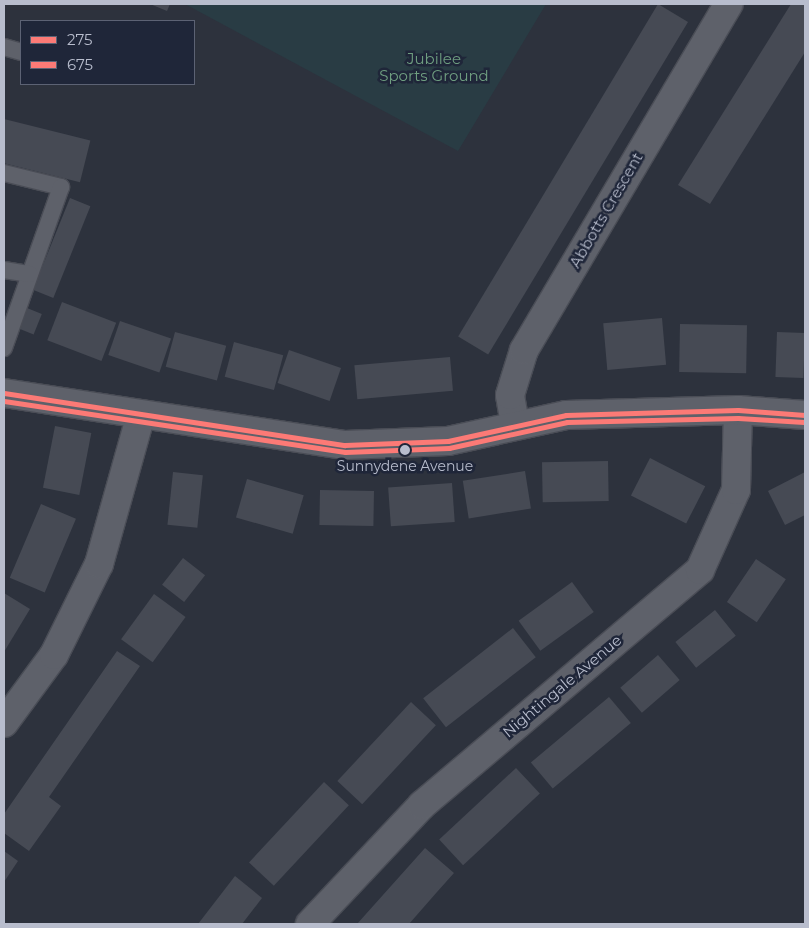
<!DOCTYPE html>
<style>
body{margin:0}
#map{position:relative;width:809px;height:928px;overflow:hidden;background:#2d323d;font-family:Montserrat,sans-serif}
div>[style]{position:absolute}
.green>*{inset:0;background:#293c44}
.building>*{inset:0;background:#464a54;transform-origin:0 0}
.roads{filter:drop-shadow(1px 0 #4a4d56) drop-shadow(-1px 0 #4a4d56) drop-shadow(0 1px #4a4d56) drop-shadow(0 -1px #4a4d56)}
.service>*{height:16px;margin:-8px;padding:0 8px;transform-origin:8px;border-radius:8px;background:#5e616a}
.minor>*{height:28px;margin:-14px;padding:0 14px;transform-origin:14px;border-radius:14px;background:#5e616a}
.tertiary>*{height:28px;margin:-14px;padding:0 14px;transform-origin:14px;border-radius:14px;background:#5e616a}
.bus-1>*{height:5px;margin:-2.5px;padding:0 2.5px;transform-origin:2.5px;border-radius:2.5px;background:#fc7a76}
.bus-2>*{height:5px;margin:-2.5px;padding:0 2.5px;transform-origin:2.5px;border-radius:2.5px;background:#fc7a76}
.dots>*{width:14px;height:14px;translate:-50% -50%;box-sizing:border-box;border:2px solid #1f2639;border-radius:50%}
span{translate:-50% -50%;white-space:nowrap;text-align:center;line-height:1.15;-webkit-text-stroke:5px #1f2639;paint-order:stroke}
.bus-label{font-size:14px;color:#b8bdcd}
.park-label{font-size:15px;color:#6f9e80}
.street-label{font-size:15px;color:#b8bdcd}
.frame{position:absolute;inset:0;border:5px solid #b8bdcd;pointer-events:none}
.legend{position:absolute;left:20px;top:20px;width:175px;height:65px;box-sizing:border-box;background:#1f2639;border:1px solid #5c6274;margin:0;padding:6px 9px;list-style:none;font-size:15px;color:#b8bdcd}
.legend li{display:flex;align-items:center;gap:10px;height:25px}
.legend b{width:25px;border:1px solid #5c6274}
</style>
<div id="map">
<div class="green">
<div style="clip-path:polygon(185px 4px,546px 4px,458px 151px)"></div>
</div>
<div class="building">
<div style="clip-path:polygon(150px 4px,170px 4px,167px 11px)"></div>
<div style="left:658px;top:4px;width:35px;height:388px;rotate:31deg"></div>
<div style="clip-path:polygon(791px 4px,805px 4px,805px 52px,710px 204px,678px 185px)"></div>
<div style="left:4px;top:119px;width:89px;height:43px;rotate:14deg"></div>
<div style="left:70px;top:198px;width:22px;height:99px;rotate:22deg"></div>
<div style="left:62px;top:302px;width:58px;height:41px;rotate:21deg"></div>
<div style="left:27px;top:308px;width:16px;height:22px;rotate:22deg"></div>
<div style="left:662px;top:318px;width:47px;height:59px;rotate:85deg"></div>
<div style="left:120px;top:321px;width:54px;height:36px;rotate:19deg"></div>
<div style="left:680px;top:324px;width:67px;height:48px;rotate:1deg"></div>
<div style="left:175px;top:332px;width:53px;height:36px;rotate:15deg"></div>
<div style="left:777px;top:332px;width:28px;height:45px;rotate:2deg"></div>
<div style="left:234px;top:342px;width:51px;height:36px;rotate:15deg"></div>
<div style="left:289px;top:350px;width:55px;height:35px;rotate:19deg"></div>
<div style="left:450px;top:357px;width:34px;height:96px;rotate:85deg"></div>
<div style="left:55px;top:426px;width:37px;height:63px;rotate:11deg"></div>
<div style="left:650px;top:458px;width:62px;height:42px;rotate:27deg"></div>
<div style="left:608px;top:461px;width:40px;height:66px;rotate:89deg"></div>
<div style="left:525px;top:471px;width:38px;height:63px;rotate:81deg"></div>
<div style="left:173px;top:472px;width:30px;height:53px;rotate:6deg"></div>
<div style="clip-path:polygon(805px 472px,805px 515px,785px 525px,768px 491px)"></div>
<div style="left:247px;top:479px;width:59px;height:40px;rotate:16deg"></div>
<div style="left:452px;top:483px;width:39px;height:64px;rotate:86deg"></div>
<div style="left:320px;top:490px;width:54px;height:35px;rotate:1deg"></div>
<div style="left:41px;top:504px;width:38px;height:80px;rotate:23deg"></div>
<div style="left:183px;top:558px;width:28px;height:34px;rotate:38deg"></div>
<div style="left:756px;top:559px;width:36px;height:52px;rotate:34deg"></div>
<div style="left:572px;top:582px;width:37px;height:66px;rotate:54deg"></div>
<div style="clip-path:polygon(4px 593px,30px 609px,4px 652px)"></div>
<div style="left:154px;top:594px;width:39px;height:56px;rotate:36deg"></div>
<div style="left:715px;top:610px;width:33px;height:51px;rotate:51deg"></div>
<div style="left:513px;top:628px;width:37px;height:114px;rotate:52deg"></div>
<div style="clip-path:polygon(117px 651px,140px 666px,49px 797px,61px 806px,29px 851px,4px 833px,4px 814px)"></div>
<div style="left:658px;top:655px;width:33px;height:50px;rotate:49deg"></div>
<div style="left:609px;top:697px;width:34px;height:102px;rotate:50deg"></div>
<div style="left:411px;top:702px;width:34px;height:108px;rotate:43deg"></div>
<div style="left:516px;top:768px;width:35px;height:105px;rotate:47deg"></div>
<div style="left:324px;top:782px;width:34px;height:110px;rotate:43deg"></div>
<div style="clip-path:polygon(425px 848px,454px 873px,437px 892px,409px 924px,357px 924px)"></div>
<div style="clip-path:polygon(4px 851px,18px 861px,4px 882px)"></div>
<div style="clip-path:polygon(235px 876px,262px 898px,242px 924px,198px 924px)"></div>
</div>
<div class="roads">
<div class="service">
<div style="left:4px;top:47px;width:18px;rotate:16deg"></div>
<div style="left:4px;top:173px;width:59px;rotate:13.8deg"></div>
<div style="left:61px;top:187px;width:171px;rotate:109.5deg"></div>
<div style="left:4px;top:270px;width:26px;rotate:9deg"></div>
</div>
<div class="minor">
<div style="left:515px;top:424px;width:29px;rotate:-100deg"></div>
<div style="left:510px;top:395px;width:47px;rotate:-72.7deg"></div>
<div style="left:524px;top:350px;width:402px;rotate:-59.4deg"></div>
<div style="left:4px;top:723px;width:84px;rotate:-53.7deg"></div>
<div style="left:54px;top:655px;width:102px;rotate:-63.7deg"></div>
<div style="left:99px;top:564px;width:155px;rotate:-74.3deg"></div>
<div style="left:310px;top:924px;width:163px;rotate:-46.7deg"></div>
<div style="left:422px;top:805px;width:364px;rotate:-40.2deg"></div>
<div style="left:700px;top:570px;width:88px;rotate:-65.8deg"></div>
<div style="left:736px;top:490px;width:80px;rotate:-88.6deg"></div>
</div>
<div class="tertiary">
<div style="left:4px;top:393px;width:345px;rotate:8.7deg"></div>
<div style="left:345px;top:445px;width:103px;rotate:-2.2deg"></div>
<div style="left:448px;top:441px;width:121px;rotate:-12.4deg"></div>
<div style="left:566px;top:415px;width:172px;rotate:-1.7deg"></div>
<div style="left:738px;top:410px;width:67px;rotate:4.3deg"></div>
</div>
</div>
<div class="bus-1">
<div style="left:4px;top:393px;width:345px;rotate:8.7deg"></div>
<div style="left:345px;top:445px;width:103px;rotate:-2.2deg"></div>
<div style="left:448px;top:441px;width:121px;rotate:-12.4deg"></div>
<div style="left:566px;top:415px;width:172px;rotate:-1.7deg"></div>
<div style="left:738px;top:410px;width:67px;rotate:4.3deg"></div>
</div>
<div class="bus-2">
<div style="left:4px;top:401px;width:345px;rotate:8.5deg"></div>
<div style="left:345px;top:452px;width:104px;rotate:-2.2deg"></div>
<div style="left:449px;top:448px;width:121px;rotate:-12.4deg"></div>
<div style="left:567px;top:422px;width:171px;rotate:-1.3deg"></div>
<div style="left:738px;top:418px;width:66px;rotate:3.5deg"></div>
</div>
<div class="dots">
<div style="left:405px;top:450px;background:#b8bdcd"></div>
</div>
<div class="bus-label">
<span style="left:405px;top:466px">Sunnydene Avenue</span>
</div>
<div class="park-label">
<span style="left:434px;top:67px">Jubilee<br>Sports Ground</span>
</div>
<div class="street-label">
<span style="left:606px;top:210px;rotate:-60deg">Abbotts Crescent</span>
<span style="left:562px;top:686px;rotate:-40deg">Nightingale Avenue</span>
</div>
<div class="frame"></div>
<ul class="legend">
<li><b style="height:6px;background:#fc7a76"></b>275</li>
<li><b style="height:6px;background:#fc7a76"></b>675</li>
</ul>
</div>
